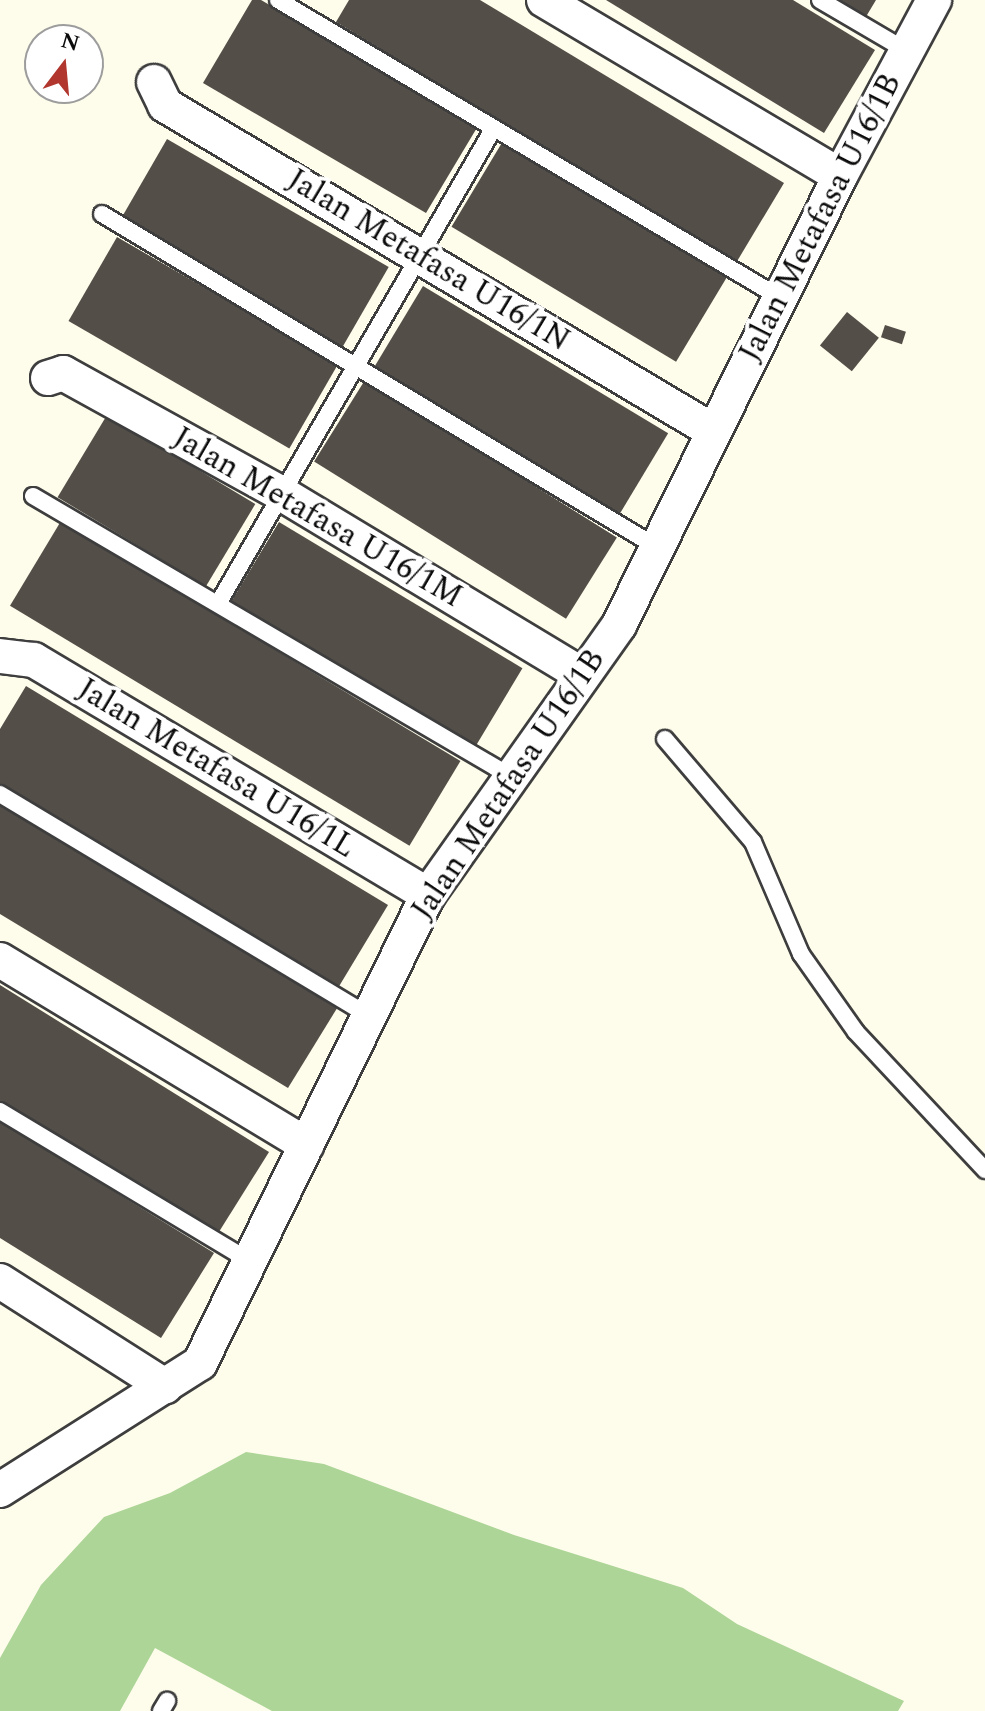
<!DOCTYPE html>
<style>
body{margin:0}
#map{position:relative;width:985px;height:1711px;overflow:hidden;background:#fefcea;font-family:Spectral,serif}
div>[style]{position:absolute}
.forest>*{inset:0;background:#acd597}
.building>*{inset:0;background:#534e48;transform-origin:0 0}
.roads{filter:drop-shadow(2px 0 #3e3e3e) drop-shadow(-2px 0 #3e3e3e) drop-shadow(0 2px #3e3e3e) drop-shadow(0 -2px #3e3e3e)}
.service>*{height:16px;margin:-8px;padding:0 8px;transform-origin:8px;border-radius:8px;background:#fff}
.minor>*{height:34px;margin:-17px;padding:0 17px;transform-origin:17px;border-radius:17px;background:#fff}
span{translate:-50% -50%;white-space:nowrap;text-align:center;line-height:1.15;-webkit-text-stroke:8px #fff;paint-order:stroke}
.street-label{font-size:32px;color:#0b0b0b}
.north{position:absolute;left:24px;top:24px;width:80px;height:80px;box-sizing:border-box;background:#fff;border:2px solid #9d9d9d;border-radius:50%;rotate:16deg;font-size:22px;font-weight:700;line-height:32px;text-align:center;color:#0b0b0b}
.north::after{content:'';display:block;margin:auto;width:28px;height:36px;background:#b1362d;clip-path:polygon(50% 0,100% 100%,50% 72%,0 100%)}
</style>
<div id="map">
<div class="forest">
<div style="clip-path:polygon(246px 1452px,324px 1464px,514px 1535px,683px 1588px,737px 1624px,904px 1701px,898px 1711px,272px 1711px,155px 1648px,120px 1711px,0 1711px,0 1658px,41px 1585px,104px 1517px,170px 1493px)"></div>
</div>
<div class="building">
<div style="clip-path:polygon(252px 0,261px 0,478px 126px,426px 213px,203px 83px)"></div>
<div style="clip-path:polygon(349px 0,480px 0,784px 183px,736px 263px,336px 22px)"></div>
<div style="clip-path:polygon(606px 0,793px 0,875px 50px,824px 133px)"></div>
<div style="clip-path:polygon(831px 0,876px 0,864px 20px)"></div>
<div style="left:167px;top:139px;width:256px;height:95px;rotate:30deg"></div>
<div style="left:503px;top:141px;width:262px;height:100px;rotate:31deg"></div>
<div style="left:117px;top:237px;width:255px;height:97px;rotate:30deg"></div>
<div style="left:423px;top:286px;width:286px;height:94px;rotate:31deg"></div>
<div style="left:847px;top:312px;width:41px;height:43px;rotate:39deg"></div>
<div style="left:885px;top:325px;width:22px;height:13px;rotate:18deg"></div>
<div style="left:365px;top:380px;width:297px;height:96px;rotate:32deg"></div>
<div style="left:107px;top:415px;width:173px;height:96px;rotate:31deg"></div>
<div style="left:61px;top:521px;width:466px;height:99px;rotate:31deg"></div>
<div style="left:279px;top:522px;width:284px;height:93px;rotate:31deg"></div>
<div style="clip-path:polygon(26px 686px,388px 905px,338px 988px,0 784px,0 729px)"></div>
<div style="clip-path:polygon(0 799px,339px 1005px,288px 1088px,0 914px)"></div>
<div style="clip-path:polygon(0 985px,269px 1152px,217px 1235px,0 1101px)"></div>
<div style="clip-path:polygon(0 1121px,214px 1253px,161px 1338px,0 1238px)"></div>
</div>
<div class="roads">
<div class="service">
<div style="left:278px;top:0;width:582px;rotate:30.66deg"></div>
<div style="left:820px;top:0;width:101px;rotate:30.4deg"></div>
<div style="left:102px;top:214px;width:645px;rotate:30.98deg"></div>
<div style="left:33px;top:496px;width:553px;rotate:30.41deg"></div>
<div style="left:219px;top:602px;width:544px;rotate:-59.9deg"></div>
<div style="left:665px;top:739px;width:135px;rotate:49.5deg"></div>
<div style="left:753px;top:842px;width:122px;rotate:66.8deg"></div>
<div style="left:801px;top:954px;width:95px;rotate:54.8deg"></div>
<div style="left:856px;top:1032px;width:189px;rotate:46.9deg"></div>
<div style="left:0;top:794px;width:431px;rotate:31deg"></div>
<div style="left:0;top:1111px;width:293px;rotate:31deg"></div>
<div style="left:161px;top:1711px;width:12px;rotate:-59deg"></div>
</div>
<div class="minor">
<div style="left:544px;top:0;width:344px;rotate:30.7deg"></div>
<div style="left:154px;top:82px;width:25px;rotate:64deg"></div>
<div style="left:165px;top:105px;width:638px;rotate:30.75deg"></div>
<div style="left:48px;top:378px;width:16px;rotate:-18deg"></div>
<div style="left:63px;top:373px;width:252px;rotate:28.9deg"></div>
<div style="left:284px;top:495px;width:348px;rotate:31.1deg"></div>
<div style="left:0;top:656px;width:34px;rotate:7deg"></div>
<div style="left:34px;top:660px;width:459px;rotate:30.8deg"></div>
<div style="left:0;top:960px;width:358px;rotate:31.1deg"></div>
<div style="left:0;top:1281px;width:196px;rotate:32.5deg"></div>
<div style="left:0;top:1490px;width:237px;rotate:-32.4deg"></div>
<div style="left:200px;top:1363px;width:521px;rotate:-64.03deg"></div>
<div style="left:428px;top:895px;width:331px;rotate:-54.7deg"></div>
<div style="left:619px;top:625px;width:500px;rotate:-63.79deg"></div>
<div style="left:840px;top:176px;width:200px;rotate:-61.9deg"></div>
</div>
</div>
<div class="street-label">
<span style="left:821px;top:218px;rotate:-63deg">Jalan Metafasa U16/1B</span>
<span style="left:428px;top:261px;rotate:31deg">Jalan Metafasa U16/1N</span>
<span style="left:317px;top:518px;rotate:30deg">Jalan Metafasa U16/1M</span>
<span style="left:216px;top:769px;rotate:31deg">Jalan Metafasa U16/1L</span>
<span style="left:509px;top:785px;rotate:-56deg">Jalan Metafasa U16/1B</span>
</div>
<div class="north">N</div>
</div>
